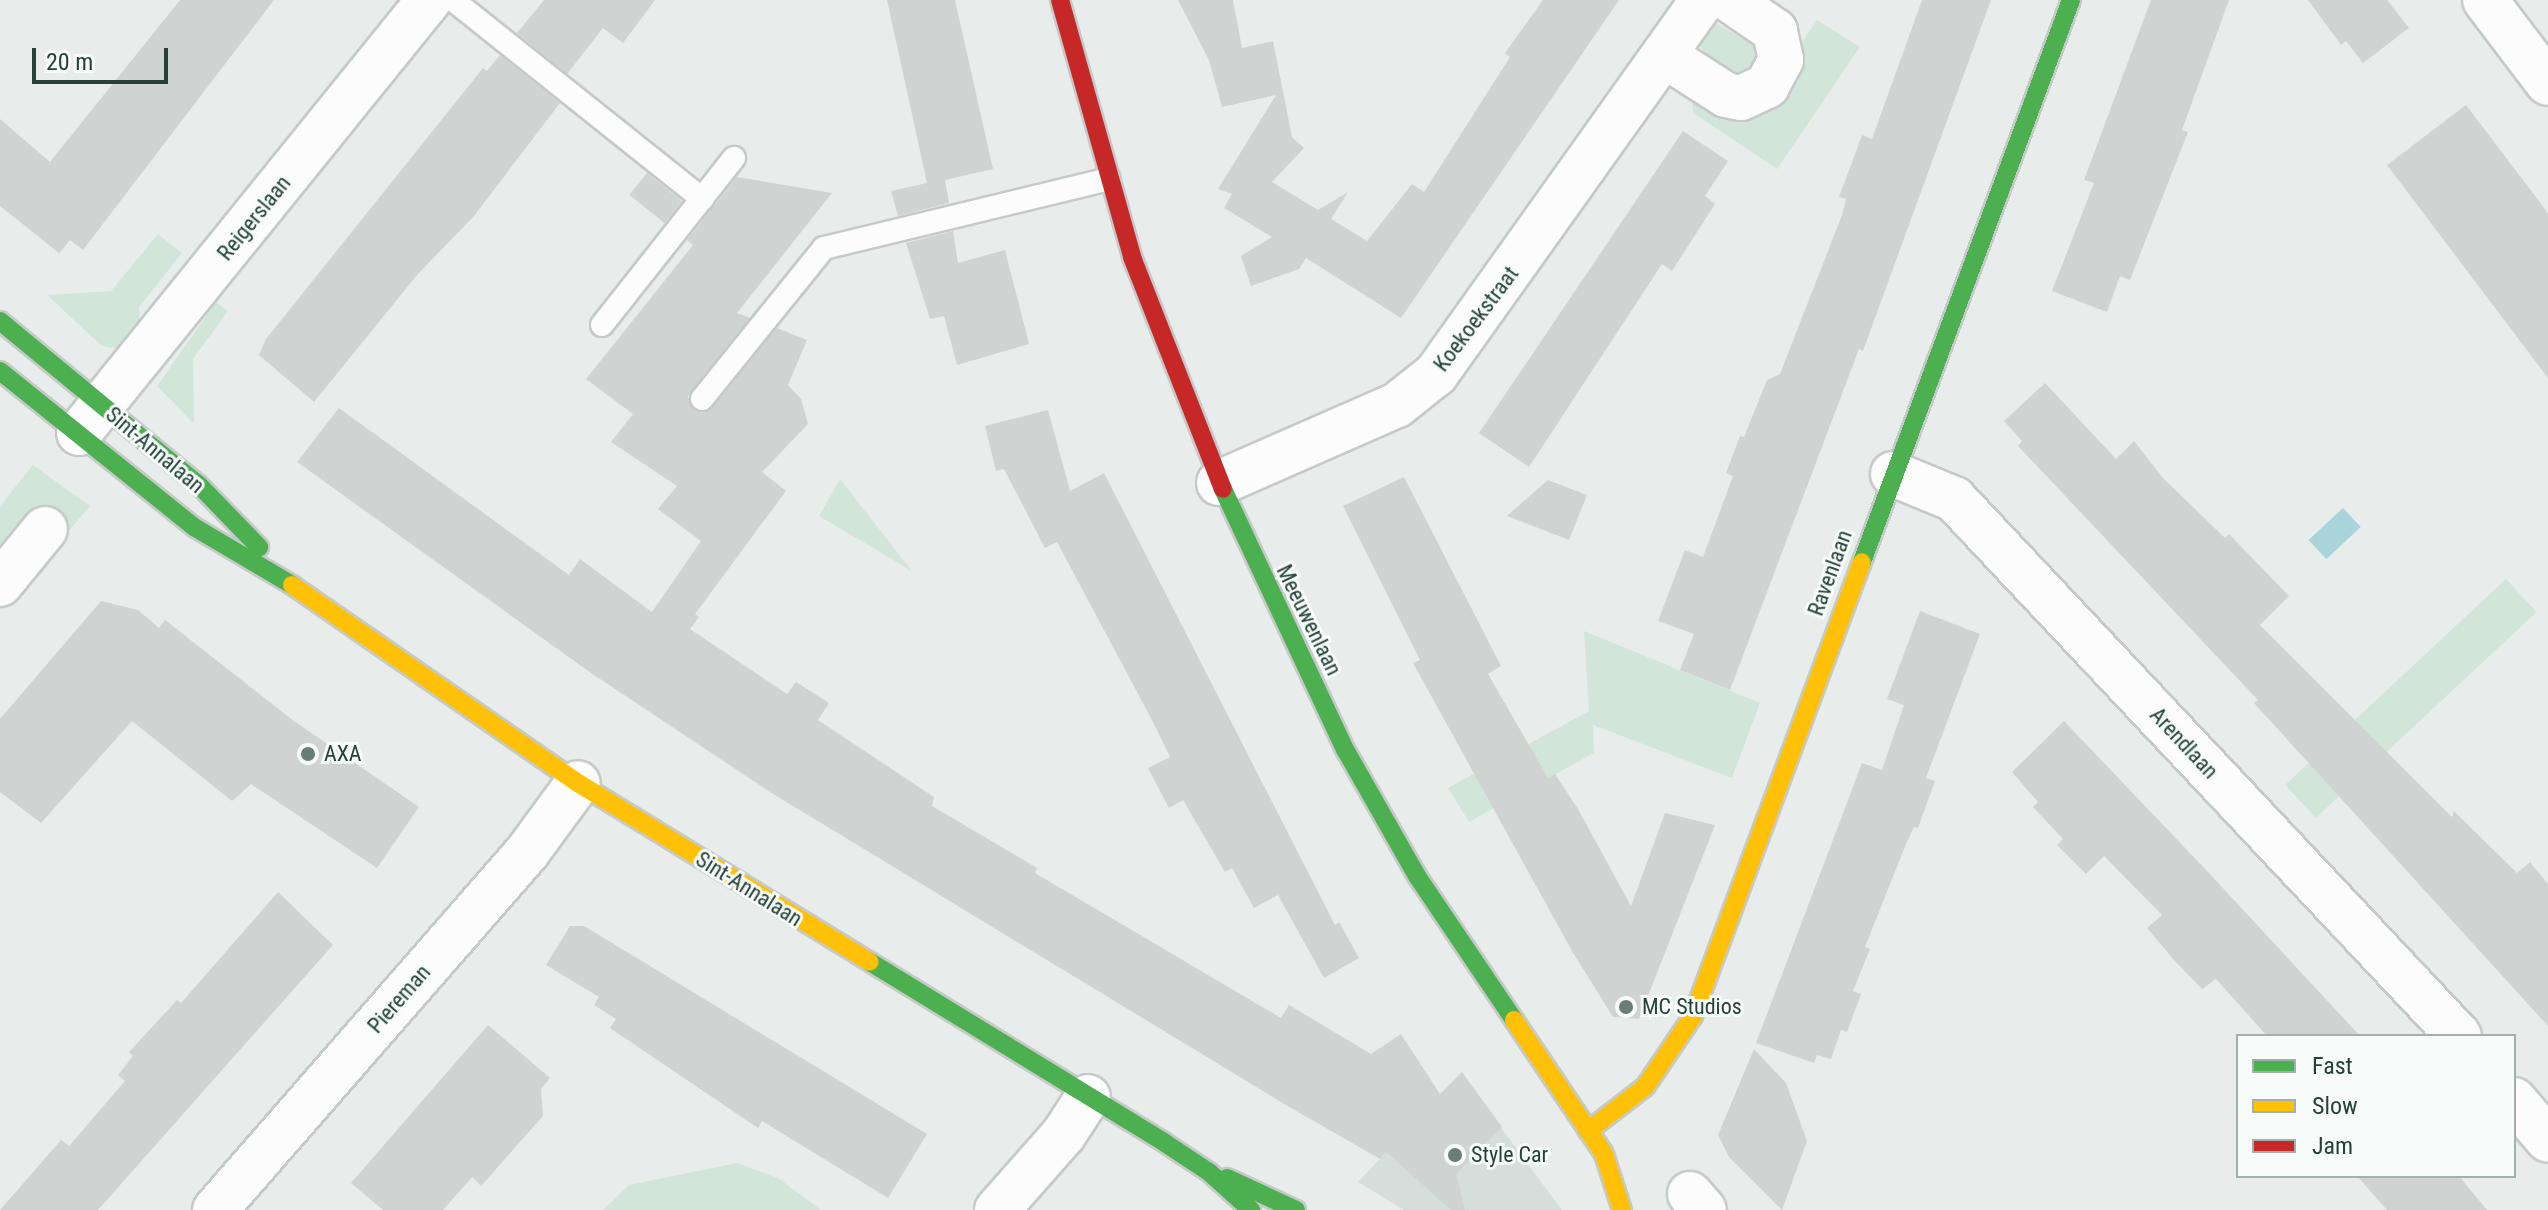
<!DOCTYPE html>
<style>
body{margin:0}
#map{position:relative;width:2548px;height:1210px;overflow:hidden;background:#e8edeb;font-family:"Roboto Condensed",sans-serif}
div>[style]{position:absolute}
.built>*{inset:0;background:#d6dedb}
.green>*{inset:0;background:#d1e6d8;transform-origin:0 0}
.water>*{inset:0;background:#a9d4db;transform-origin:0 0}
.building>*{inset:0;background:#cfd4d2;transform-origin:0 0}
.roads{filter:drop-shadow(2px 0 #c5cac8) drop-shadow(-2px 0 #c5cac8) drop-shadow(0 2px #c5cac8) drop-shadow(0 -2px #c5cac8)}
.lane>*{height:22px;margin:-11px;padding:0 11px;transform-origin:11px;border-radius:11px;background:#fcfcfc}
.street>*{height:44px;margin:-22px;padding:0 22px;transform-origin:22px;border-radius:22px;background:#fcfcfc}
.fast>*{height:18px;margin:-9px;padding:0 9px;transform-origin:9px;border-radius:9px;background:#4caf50}
.slow>*{height:18px;margin:-9px;padding:0 9px;transform-origin:9px;border-radius:9px;background:#ffc107}
.jam>*{height:18px;margin:-9px;padding:0 9px;transform-origin:9px;border-radius:9px;background:#c62828}
.dots>*{width:22px;height:22px;translate:-50% -50%;box-sizing:border-box;border:4px solid #f7fbf9;border-radius:50%}
span{translate:-50% -50%;white-space:nowrap;text-align:center;line-height:1.15;-webkit-text-stroke:6px #f7fbf9;paint-order:stroke}
.street-label{font-size:22px;color:#24423a}
.poi-label{font-size:22px;color:#24423a}
.left{translate:0 -50%;text-align:left}
.legend{position:absolute;left:2236px;top:1034px;width:280px;height:144px;box-sizing:border-box;background:#f7fbf9;border:2px solid #a3b1ad;margin:0;padding:10px 14px;list-style:none;font-size:24px;color:#24423a}
.legend li{display:flex;align-items:center;gap:16px;height:40px}
.legend b{width:40px;border:2px solid #a3b1ad}
.scale{position:absolute;left:32px;top:48px;width:136px;height:36px;box-sizing:border-box;border:4px solid #24423a;border-top:0;padding-left:10px;font-size:24px;line-height:28px;white-space:nowrap;color:#24423a;-webkit-text-stroke:6px #f7fbf9;paint-order:stroke}
</style>
<div id="map">
<div class="built">
<div style="clip-path:polygon(1462px 1072px,1502px 1129px,1562px 1210px,1404px 1210px,1358px 1182px)"></div>
</div>
<div class="green">
<div style="clip-path:polygon(1817px 20px,1860px 47px,1777px 169px,1693px 113px,1692px 95px,1744px 116px,1780px 105px,1799px 80px,1800px 45px)"></div>
<div style="clip-path:polygon(1714px 22px,1759px 48px,1760px 69px,1739px 76px,1704px 52px,1698px 42px)"></div>
<div style="clip-path:polygon(158px 234px,182px 253px,139px 307px,140px 326px,121px 349px,102px 346px,47px 295px,111px 291px)"></div>
<div style="clip-path:polygon(216px 302px,228px 311px,193px 359px,194px 424px,157px 386px)"></div>
<div style="clip-path:polygon(33px 465px,90px 506px,68px 532px,34px 507px,0 546px,0 506px)"></div>
<div style="clip-path:polygon(840px 479px,912px 571px,819px 516px)"></div>
<div style="left:2506px;top:579px;width:45px;height:302px;rotate:47deg"></div>
<div style="clip-path:polygon(1584px 631px,1760px 703px,1732px 778px,1593px 725px,1594px 753px,1469px 822px,1448px 788px,1589px 711px)"></div>
<div style="clip-path:polygon(737px 1163px,778px 1178px,821px 1210px,603px 1210px,629px 1185px)"></div>
</div>
<div class="water">
<div style="left:2343px;top:508px;width:26px;height:47px;rotate:47deg"></div>
</div>
<div class="building">
<div style="clip-path:polygon(180px 0,274px 0,83px 250px,70px 240px,59px 253px,0 206px,0 119px,50px 162px)"></div>
<div style="clip-path:polygon(544px 0,655px 0,623px 43px,603px 28px,567px 74px,517px 33px)"></div>
<div style="clip-path:polygon(887px 0,955px 0,993px 169px,945px 180px,949px 203px,898px 216px,891px 191px,927px 183px)"></div>
<div style="clip-path:polygon(1178px 0,1233px 0,1242px 48px,1273px 41px,1292px 137px,1304px 148px,1272px 182px,1318px 210px,1348px 192px,1331px 219px,1367px 241px,1412px 184px,1424px 192px,1510px 57px,1505px 53px,1543px 0,1619px 0,1401px 318px,1306px 258px,1299px 269px,1251px 286px,1241px 256px,1272px 237px,1224px 208px,1232px 194px,1218px 189px,1276px 95px,1222px 107px,1209px 60px)"></div>
<div style="clip-path:polygon(1922px 0,1991px 0,1863px 351px,1859px 349px,1730px 690px,1680px 670px,1694px 634px,1658px 621px,1685px 550px,1703px 557px,1733px 476px,1726px 473px,1740px 436px,1744px 437px,1767px 380px,1780px 374px,1842px 215px,1846px 199px,1839px 197px,1848px 173px,1862px 135px,1872px 139px)"></div>
<div style="clip-path:polygon(2151px 0,2229px 0,2182px 130px,2188px 132px,2130px 280px,2120px 276px,2107px 312px,2052px 291px,2094px 183px,2084px 180px)"></div>
<div style="clip-path:polygon(2308px 0,2387px 0,2409px 28px,2363px 63px,2346px 41px,2341px 45px)"></div>
<div style="clip-path:polygon(500px 55px,560px 103px,474px 216px,417px 275px,314px 402px,259px 355px,266px 339px,483px 68px,487px 71px)"></div>
<div style="clip-path:polygon(2466px 105px,2548px 213px,2548px 378px,2387px 165px)"></div>
<div style="clip-path:polygon(1683px 131px,1728px 161px,1705px 196px,1715px 204px,1672px 271px,1662px 264px,1529px 467px,1479px 433px)"></div>
<div style="left:647px;top:173px;width:45px;height:28px;rotate:39deg"></div>
<div style="clip-path:polygon(737px 177px,832px 193px,737px 313px,750px 318px,688px 396px,694px 410px,712px 408px,777px 328px,807px 340px,788px 385px,801px 399px,808px 424px,762px 472px,786px 491px,695px 614px,699px 617px,690px 629px,787px 694px,796px 682px,829px 703px,818px 720px,934px 797px,932px 806px,1037px 868px,1035px 873px,1281px 1018px,1289px 1005px,1371px 1054px,1401px 1034px,1440px 1094px,1462px 1072px,1502px 1127px,1456px 1174px,1465px 1210px,1451px 1210px,1386px 1152px,1380px 1159px,1286px 1105px,770px 792px,591px 673px,297px 462px,339px 408px,569px 575px,580px 559px,652px 612px,701px 541px,658px 509px,677px 486px,611px 442px,633px 414px,586px 379px,693px 245px,687px 240px)"></div>
<div style="clip-path:polygon(953px 231px,958px 263px,1005px 250px,1029px 344px,957px 365px,944px 316px,930px 319px,906px 243px)"></div>
<div style="clip-path:polygon(2045px 383px,2116px 459px,2134px 441px,2163px 478px,2225px 538px,2229px 534px,2289px 596px,2260px 625px,2452px 817px,2454px 811px,2517px 873px,2530px 862px,2548px 884px,2548px 1026px,2254px 703px,2258px 700px,2018px 446px,2022px 441px,2004px 421px)"></div>
<div style="clip-path:polygon(1048px 410px,1070px 491px,1104px 473px,1335px 925px,1339px 922px,1359px 958px,1324px 978px,1278px 895px,1254px 908px,1232px 868px,1225px 872px,1183px 800px,1169px 808px,1148px 768px,1170px 757px,1153px 722px,1057px 542px,1045px 548px,1004px 469px,996px 471px,985px 426px)"></div>
<div style="clip-path:polygon(1404px 477px,1501px 666px,1488px 674px,1548px 778px,1555px 774px,1578px 809px,1631px 906px,1665px 813px,1715px 825px,1639px 1019px,1613px 1017px,1572px 951px,1413px 663px,1420px 660px,1343px 506px)"></div>
<div style="clip-path:polygon(1548px 480px,1587px 495px,1569px 540px,1507px 516px)"></div>
<div style="clip-path:polygon(101px 601px,138px 610px,159px 628px,165px 620px,294px 721px,419px 807px,377px 868px,251px 784px,232px 801px,132px 721px,41px 823px,0 792px,0 719px)"></div>
<div style="clip-path:polygon(1920px 611px,1980px 634px,1926px 778px,1935px 781px,1918px 828px,1914px 827px,1906px 844px,1865px 947px,1870px 949px,1853px 991px,1861px 994px,1847px 1032px,1841px 1030px,1831px 1059px,1817px 1055px,1814px 1063px,1756px 1043px,1862px 763px,1882px 770px,1904px 705px,1887px 699px)"></div>
<div style="clip-path:polygon(2064px 721px,2208px 872px,2360px 1036px,2267px 1036px,2216px 979px,2202px 989px,2174px 960px,2147px 928px,2162px 915px,2104px 856px,2086px 874px,2057px 845px,2063px 839px,2033px 807px,2038px 802px,2012px 772px)"></div>
<div style="clip-path:polygon(278px 892px,333px 945px,98px 1210px,0 1210px,61px 1140px,69px 1146px,125px 1081px,118px 1075px,133px 1056px,129px 1052px,177px 1000px,181px 1003px)"></div>
<div style="clip-path:polygon(570px 926px,584px 926px,927px 1134px,888px 1198px,762px 1121px,758px 1128px,610px 1028px,616px 1019px,594px 1005px,599px 997px,546px 965px)"></div>
<div style="clip-path:polygon(488px 1025px,550px 1078px,541px 1089px,543px 1116px,481px 1186px,472px 1177px,443px 1210px,383px 1210px,351px 1183px)"></div>
<div style="clip-path:polygon(1754px 1049px,1786px 1083px,1807px 1141px,1782px 1210px,1729px 1157px,1718px 1135px)"></div>
<div style="clip-path:polygon(2357px 1176px,2459px 1176px,2487px 1210px,2387px 1210px)"></div>
</div>
<div class="roads">
<div class="lane">
<div style="left:453px;top:0;width:319px;rotate:38.6deg"></div>
<div style="left:602px;top:325px;width:213px;rotate:-51.7deg"></div>
<div style="left:702px;top:399px;width:194px;rotate:-51.1deg"></div>
<div style="left:824px;top:248px;width:293px;rotate:-13.6deg"></div>
</div>
<div class="street">
<div style="left:2485px;top:0;width:104px;rotate:52.8deg"></div>
<div style="left:1658px;top:64px;width:15px;rotate:-11deg"></div>
<div style="left:1673px;top:61px;width:63px;rotate:32.7deg"></div>
<div style="left:1726px;top:95px;width:15px;rotate:11deg"></div>
<div style="left:1741px;top:98px;width:29px;rotate:-25deg"></div>
<div style="left:1767px;top:86px;width:30px;rotate:-62deg"></div>
<div style="left:1781px;top:60px;width:30px;rotate:-102deg"></div>
<div style="left:1775px;top:31px;width:55px;rotate:-145.4deg"></div>
<div style="left:79px;top:433px;width:557px;rotate:-51.05deg"></div>
<div style="left:1893px;top:474px;width:66px;rotate:22.3deg"></div>
<div style="left:1954px;top:499px;width:737px;rotate:46.76deg"></div>
<div style="left:1219px;top:483px;width:194px;rotate:-23.7deg"></div>
<div style="left:1397px;top:405px;width:50px;rotate:-38.5deg"></div>
<div style="left:1436px;top:374px;width:460px;rotate:-54.5deg"></div>
<div style="left:0;top:584px;width:71px;rotate:-50.7deg"></div>
<div style="left:2514px;top:1100px;width:52px;rotate:49.6deg"></div>
<div style="left:1690px;top:1194px;width:21px;rotate:49deg"></div>
<div style="left:215px;top:1210px;width:476px;rotate:-48.9deg"></div>
<div style="left:528px;top:851px;width:84px;rotate:-53.7deg"></div>
<div style="left:997px;top:1210px;width:101px;rotate:-48.6deg"></div>
<div style="left:1064px;top:1134px;width:44px;rotate:-57deg"></div>
</div>
<div class="fast">
<div style="left:0;top:321px;width:256px;rotate:39.5deg"></div>
<div style="left:198px;top:484px;width:88px;rotate:45.9deg"></div>
<div style="left:0;top:371px;width:249px;rotate:38.8deg"></div>
<div style="left:194px;top:527px;width:114px;rotate:30.6deg"></div>
<div style="left:1223px;top:489px;width:289px;rotate:64.9deg"></div>
<div style="left:1346px;top:751px;width:144px;rotate:60.4deg"></div>
<div style="left:1417px;top:876px;width:174px;rotate:56deg"></div>
<div style="left:1862px;top:562px;width:600px;rotate:-69.6deg"></div>
<div style="left:870px;top:962px;width:346px;rotate:31.5deg"></div>
<div style="left:1165px;top:1143px;width:53px;rotate:33.4deg"></div>
<div style="left:1209px;top:1172px;width:57px;rotate:42.1deg"></div>
<div style="left:1227px;top:1178px;width:76px;rotate:24.9deg"></div>
</div>
<div class="slow">
<div style="left:292px;top:585px;width:348px;rotate:34.7deg"></div>
<div style="left:578px;top:783px;width:342px;rotate:31.5deg"></div>
<div style="left:1514px;top:1020px;width:161px;rotate:56.1deg"></div>
<div style="left:1604px;top:1154px;width:59px;rotate:72.2deg"></div>
<div style="left:1588px;top:1131px;width:72px;rotate:-37.7deg"></div>
<div style="left:1645px;top:1087px;width:86px;rotate:-55.9deg"></div>
<div style="left:1693px;top:1016px;width:484px;rotate:-69.6deg"></div>
</div>
<div class="jam">
<div style="left:1060px;top:0;width:267px;rotate:74.3deg"></div>
<div style="left:1132px;top:257px;width:249px;rotate:68.6deg"></div>
</div>
</div>
<div class="dots">
<div style="left:308px;top:754px;background:#697e78"></div>
<div style="left:1626px;top:1007px;background:#697e78"></div>
<div style="left:1455px;top:1155px;background:#697e78"></div>
</div>
<div class="street-label">
<span style="left:254px;top:218px;rotate:-51deg">Reigerslaan</span>
<span style="left:1476px;top:319px;rotate:-53deg">Koekoekstraat</span>
<span style="left:155px;top:450px;rotate:40deg">Sint-Annalaan</span>
<span style="left:1830px;top:573px;rotate:-70deg">Ravenlaan</span>
<span style="left:1309px;top:620px;rotate:64deg">Meeuwenlaan</span>
<span style="left:2184px;top:743px;rotate:47deg">Arendlaan</span>
<span style="left:749px;top:889px;rotate:32deg">Sint-Annalaan</span>
<span style="left:399px;top:999px;rotate:-49deg">Piereman</span>
</div>
<div class="poi-label">
<span class="left" style="left:324px;top:754px">AXA</span>
<span class="left" style="left:1642px;top:1007px">MC Studios</span>
<span class="left" style="left:1471px;top:1155px">Style Car</span>
</div>
<ul class="legend">
<li><b style="height:10px;background:#4caf50"></b>Fast</li>
<li><b style="height:10px;background:#ffc107"></b>Slow</li>
<li><b style="height:10px;background:#c62828"></b>Jam</li>
</ul>
<div class="scale">20 m</div>
</div>
